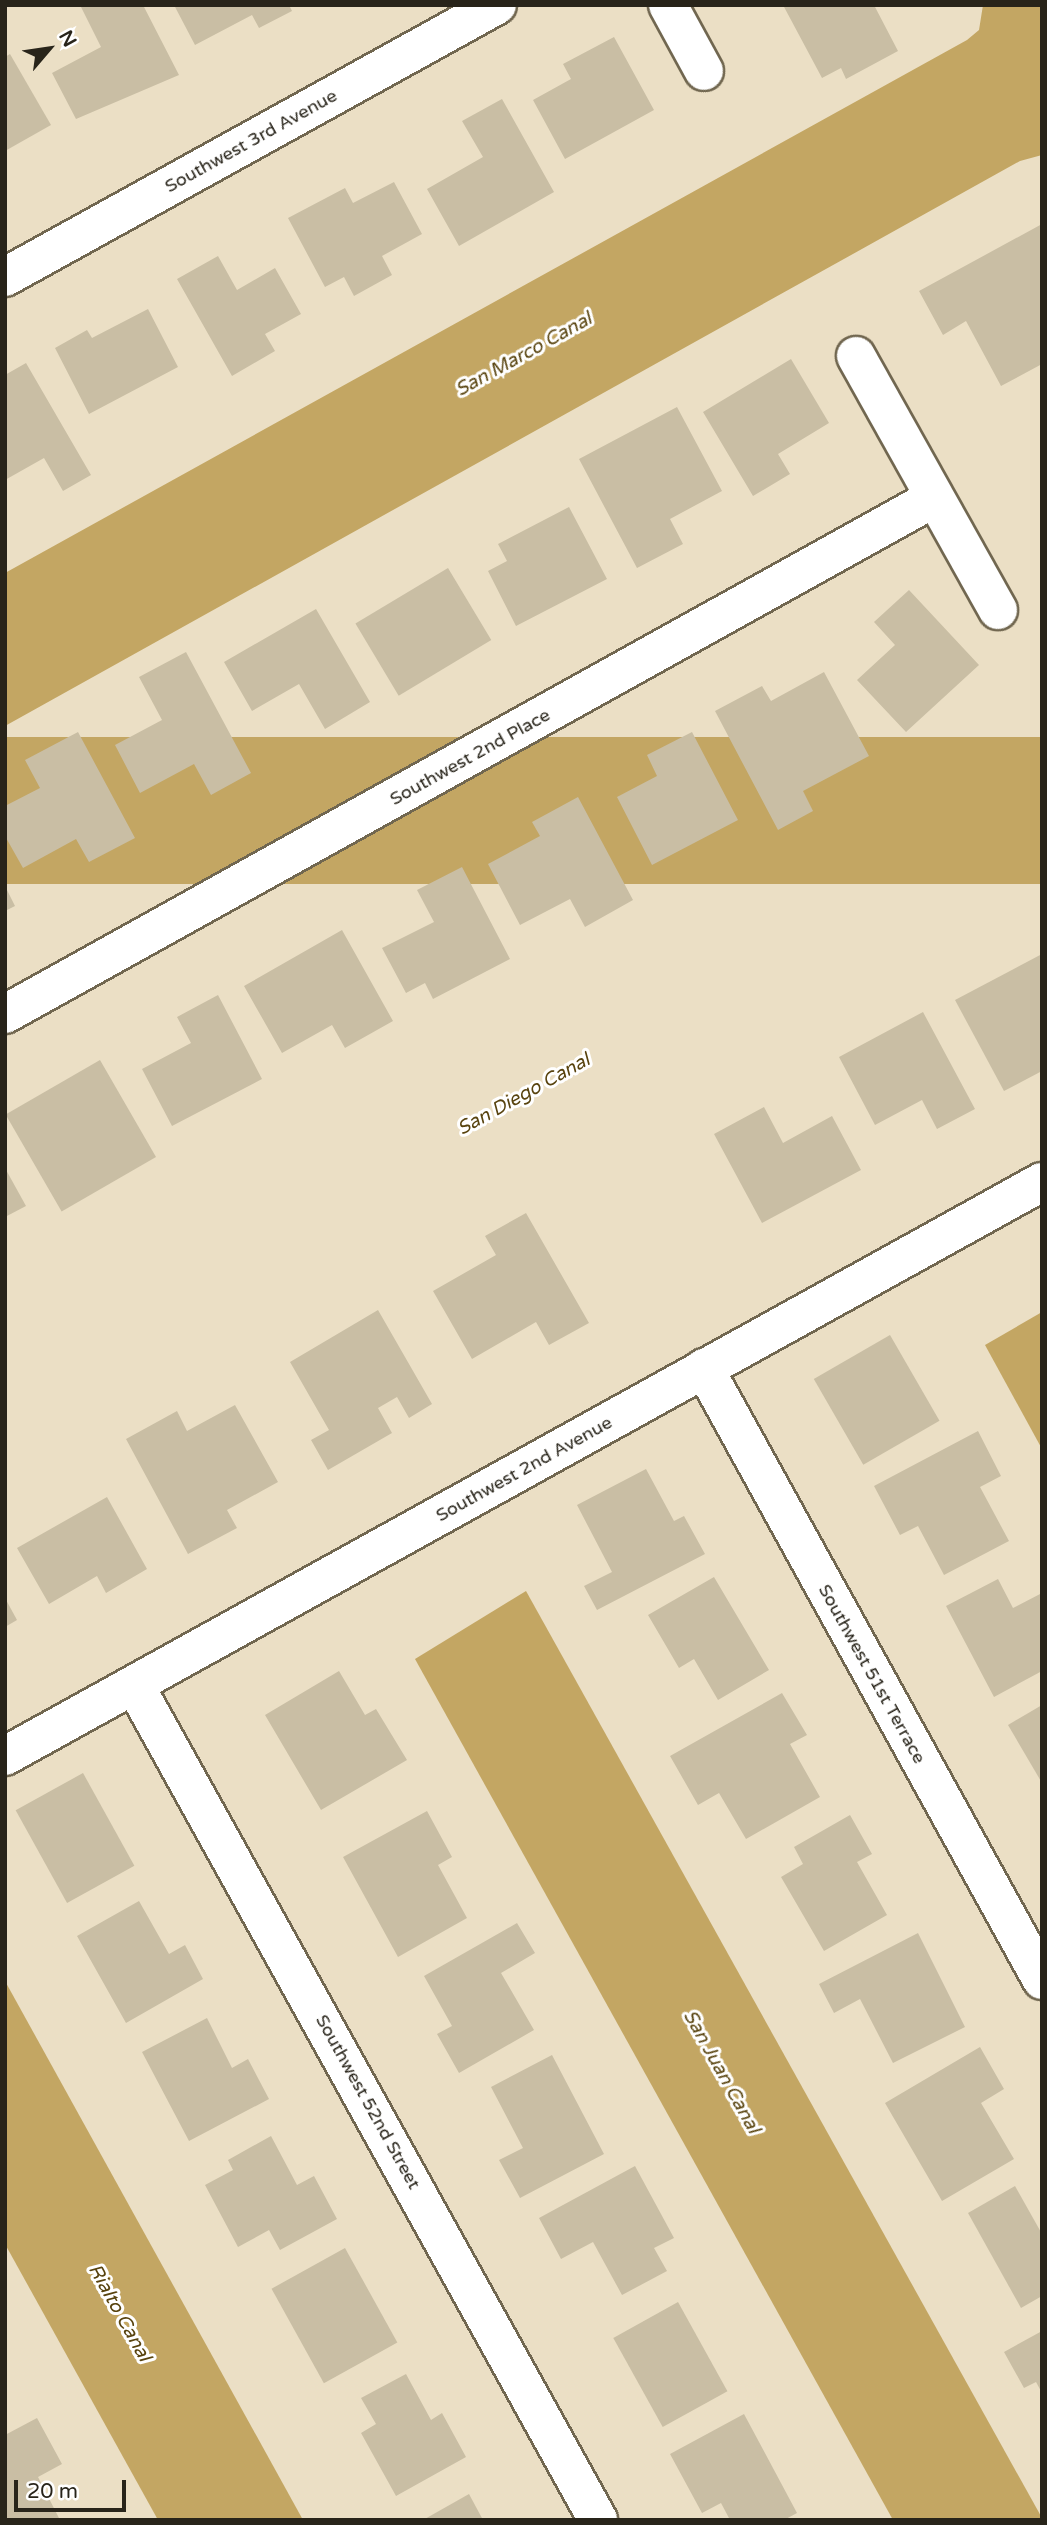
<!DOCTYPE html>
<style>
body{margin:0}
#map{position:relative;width:1047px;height:2525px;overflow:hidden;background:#ebdfc5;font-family:"Varela Round",sans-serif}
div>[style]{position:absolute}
.water>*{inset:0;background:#c3a663;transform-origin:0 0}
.building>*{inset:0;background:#c9bea4;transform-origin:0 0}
.roads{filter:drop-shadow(2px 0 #716750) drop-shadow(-2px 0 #716750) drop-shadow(0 2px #716750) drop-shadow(0 -2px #716750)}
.street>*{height:38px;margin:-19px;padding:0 19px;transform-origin:19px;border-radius:19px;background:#fff}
span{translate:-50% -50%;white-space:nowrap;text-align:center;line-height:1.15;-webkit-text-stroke:6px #fff;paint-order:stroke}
.street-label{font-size:18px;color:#28241a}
.water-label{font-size:19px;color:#58430e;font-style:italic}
.frame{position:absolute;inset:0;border:7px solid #28241a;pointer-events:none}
.north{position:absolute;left:14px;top:14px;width:70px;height:70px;-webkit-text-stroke:5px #fff;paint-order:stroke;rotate:61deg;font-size:19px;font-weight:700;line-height:28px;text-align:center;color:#28241a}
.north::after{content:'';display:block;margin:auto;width:24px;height:32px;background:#28241a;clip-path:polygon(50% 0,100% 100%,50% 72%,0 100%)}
.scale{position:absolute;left:14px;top:2480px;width:112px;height:32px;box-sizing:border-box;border:4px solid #28241a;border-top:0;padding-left:9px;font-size:21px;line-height:24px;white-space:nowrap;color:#28241a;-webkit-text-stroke:5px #fff;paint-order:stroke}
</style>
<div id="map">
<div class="water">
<div style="clip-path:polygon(983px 5px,1042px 5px,1042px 155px,1020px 161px,5px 726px,5px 573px,967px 40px,979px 30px)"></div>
<div style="left:1042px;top:737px;width:147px;height:1186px;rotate:90deg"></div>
<div style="clip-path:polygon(1042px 1312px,1042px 1449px,985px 1345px)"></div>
<div style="clip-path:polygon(526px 1591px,1042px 2518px,1042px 2520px,893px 2520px,415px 1659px)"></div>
<div style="clip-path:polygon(5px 1981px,303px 2520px,158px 2520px,5px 2244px)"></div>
</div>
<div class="building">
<div style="clip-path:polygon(80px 5px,143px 5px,179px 75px,76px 119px,52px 73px,101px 47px)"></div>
<div style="clip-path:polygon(174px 5px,289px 5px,292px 11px,259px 28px,252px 15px,195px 45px)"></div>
<div style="clip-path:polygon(783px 5px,874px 5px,898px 51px,846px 79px,841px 68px,822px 78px)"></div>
<div style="clip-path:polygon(614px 37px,654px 110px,565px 159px,533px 100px,571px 79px,563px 64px)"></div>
<div style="clip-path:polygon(10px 54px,51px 125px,5px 151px,5px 57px)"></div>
<div style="clip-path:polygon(502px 99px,554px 192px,459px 246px,427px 189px,483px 157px,462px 121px)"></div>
<div style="clip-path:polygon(394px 182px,422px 234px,382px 256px,392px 275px,354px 296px,344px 277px,325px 287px,288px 218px,345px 188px,353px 203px)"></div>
<div style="clip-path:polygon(1042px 224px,1042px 364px,1001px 386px,966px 321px,943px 335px,919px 291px)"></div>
<div style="clip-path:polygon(218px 256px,237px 290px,275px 268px,301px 314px,265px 334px,275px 351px,232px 376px,177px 279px)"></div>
<div style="clip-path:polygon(148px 309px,178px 367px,89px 414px,55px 348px,87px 330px,92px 338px)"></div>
<div style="clip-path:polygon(791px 359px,829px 423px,778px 454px,790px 474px,753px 496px,703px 412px)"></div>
<div style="clip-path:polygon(26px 363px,91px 475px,63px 491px,44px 458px,5px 480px,5px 375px)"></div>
<div style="clip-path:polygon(677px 407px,722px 491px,670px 519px,683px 544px,637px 568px,579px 459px)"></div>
<div style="clip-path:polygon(569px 507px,607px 579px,516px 626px,488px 571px,507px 561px,498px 544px)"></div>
<div style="left:448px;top:568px;width:84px;height:108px;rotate:59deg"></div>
<div style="clip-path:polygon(909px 590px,979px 665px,906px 732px,857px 680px,895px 645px,874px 622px)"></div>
<div style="clip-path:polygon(316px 609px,370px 702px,325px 729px,299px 684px,252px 711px,224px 662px)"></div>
<div style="clip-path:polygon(186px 652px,251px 773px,211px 795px,194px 764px,140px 793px,115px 745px,162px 720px,139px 677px)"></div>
<div style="clip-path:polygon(824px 672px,869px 756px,803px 791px,813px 811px,778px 830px,715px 711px,762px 686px,771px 701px)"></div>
<div style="clip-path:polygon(78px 732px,135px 838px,89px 862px,76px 839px,23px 868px,5px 836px,5px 806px,40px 788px,25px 760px)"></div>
<div style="clip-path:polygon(692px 732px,738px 820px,652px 865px,617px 797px,657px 776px,647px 755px)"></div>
<div style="clip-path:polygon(578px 797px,633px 900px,585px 927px,570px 899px,520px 925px,488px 864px,540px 836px,532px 822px)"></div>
<div style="clip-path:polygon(462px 867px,510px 959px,433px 999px,425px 983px,406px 993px,382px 948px,434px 922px,417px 890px)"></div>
<div style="clip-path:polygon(5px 886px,15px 906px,5px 911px)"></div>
<div style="clip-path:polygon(342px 930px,393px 1021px,345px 1048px,332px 1025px,282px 1053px,244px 986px)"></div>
<div style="clip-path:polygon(1042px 954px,1042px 1071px,1004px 1091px,955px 1000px)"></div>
<div style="clip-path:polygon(218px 995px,262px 1079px,172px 1126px,142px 1069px,191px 1043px,177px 1017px)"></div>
<div style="clip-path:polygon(923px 1012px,975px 1109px,937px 1129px,922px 1100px,875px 1125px,839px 1057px)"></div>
<div style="left:100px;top:1060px;width:112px;height:109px;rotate:60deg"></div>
<div style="clip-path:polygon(764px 1107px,783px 1143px,832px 1116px,861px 1170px,762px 1223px,714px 1134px)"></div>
<div style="clip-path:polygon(5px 1168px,26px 1206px,5px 1217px)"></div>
<div style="clip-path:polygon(526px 1213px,589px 1323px,549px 1345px,536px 1322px,472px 1359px,433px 1291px,496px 1255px,485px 1236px)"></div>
<div style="clip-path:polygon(378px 1310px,432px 1404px,409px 1418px,397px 1397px,378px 1408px,392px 1433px,328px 1470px,311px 1440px,329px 1430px,290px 1362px)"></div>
<div style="left:890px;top:1335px;width:99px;height:88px;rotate:60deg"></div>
<div style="clip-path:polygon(235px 1405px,278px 1482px,227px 1510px,237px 1528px,188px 1554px,126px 1439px,177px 1411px,187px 1431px)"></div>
<div style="clip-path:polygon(978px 1431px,1001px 1476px,980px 1487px,1009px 1541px,944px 1575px,918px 1526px,900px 1535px,874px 1486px)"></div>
<div style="clip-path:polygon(646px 1469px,674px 1521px,684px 1516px,705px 1554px,597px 1610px,584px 1586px,612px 1572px,577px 1505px)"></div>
<div style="clip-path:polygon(107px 1497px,147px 1569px,106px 1593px,97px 1576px,49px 1604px,17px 1548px)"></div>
<div style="clip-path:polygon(714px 1577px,769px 1670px,718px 1700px,694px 1659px,679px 1668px,648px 1615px)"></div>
<div style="clip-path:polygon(998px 1579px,1013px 1608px,1042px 1593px,1042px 1671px,994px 1697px,946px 1606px)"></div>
<div style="clip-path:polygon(5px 1598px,17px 1620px,5px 1627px)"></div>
<div style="clip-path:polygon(339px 1671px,365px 1715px,376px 1709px,407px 1760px,321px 1810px,265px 1715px)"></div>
<div style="clip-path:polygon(782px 1693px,807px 1735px,790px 1744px,820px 1797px,746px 1839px,719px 1793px,698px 1805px,670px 1756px)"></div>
<div style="clip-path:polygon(1042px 1705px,1042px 1783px,1008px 1725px)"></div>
<div style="left:83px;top:1773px;width:106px;height:77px;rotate:61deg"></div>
<div style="clip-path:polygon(427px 1811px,452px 1857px,438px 1865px,467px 1918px,398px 1957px,343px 1857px)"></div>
<div style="clip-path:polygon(850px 1815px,872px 1854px,857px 1862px,887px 1915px,824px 1951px,781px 1877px,803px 1864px,794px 1847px)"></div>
<div style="clip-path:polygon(139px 1901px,169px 1954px,185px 1945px,203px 1979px,126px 2023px,77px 1936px)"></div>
<div style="clip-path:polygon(517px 1923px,535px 1953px,501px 1973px,534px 2030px,459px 2073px,437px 2034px,452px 2026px,424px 1976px)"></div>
<div style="clip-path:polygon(918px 1933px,965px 2027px,893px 2063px,860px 1999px,834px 2013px,819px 1984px)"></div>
<div style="clip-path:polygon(207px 2018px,232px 2068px,248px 2059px,269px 2099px,189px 2141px,142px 2052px)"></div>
<div style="clip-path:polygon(980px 2047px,1004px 2089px,981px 2103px,1014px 2159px,942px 2201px,885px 2103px)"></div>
<div style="clip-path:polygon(552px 2055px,604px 2154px,520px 2198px,499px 2160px,523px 2148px,491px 2087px)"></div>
<div style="clip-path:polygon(271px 2136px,297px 2185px,314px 2176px,337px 2219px,280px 2250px,269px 2230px,238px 2247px,205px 2185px,233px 2170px,228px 2160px)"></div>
<div style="clip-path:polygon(635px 2166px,674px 2238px,654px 2248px,667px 2271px,622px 2295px,593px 2242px,561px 2259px,539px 2218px)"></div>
<div style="clip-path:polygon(1015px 2186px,1042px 2234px,1042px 2296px,1021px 2308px,968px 2213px)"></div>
<div style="left:345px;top:2248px;width:108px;height:84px;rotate:61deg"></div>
<div style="left:678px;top:2302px;width:102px;height:74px;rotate:61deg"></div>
<div style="clip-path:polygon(1042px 2331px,1042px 2393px,1036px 2382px,1024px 2388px,1004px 2352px)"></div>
<div style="clip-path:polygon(406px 2374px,431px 2420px,442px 2413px,466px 2457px,396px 2496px,361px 2433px,376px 2424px,361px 2398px)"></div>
<div style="clip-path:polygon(744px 2414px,797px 2513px,784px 2520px,730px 2520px,721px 2503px,702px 2513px,670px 2454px)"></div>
<div style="clip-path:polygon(37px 2418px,62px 2464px,38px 2477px,60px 2520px,5px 2520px,5px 2435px)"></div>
<div style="clip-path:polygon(469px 2494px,483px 2520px,423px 2520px)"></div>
</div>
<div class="roads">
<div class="street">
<div style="left:668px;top:5px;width:75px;rotate:61.4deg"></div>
<div style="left:5px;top:277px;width:562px;rotate:-28.94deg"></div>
<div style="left:856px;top:356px;width:291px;rotate:60.8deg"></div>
<div style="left:5px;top:1014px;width:1063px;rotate:-29.05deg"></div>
<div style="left:704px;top:1368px;width:699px;rotate:61.09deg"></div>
<div style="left:135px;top:1686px;width:954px;rotate:60.96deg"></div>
<div style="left:5px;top:1756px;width:1185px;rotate:-28.97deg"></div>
</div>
</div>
<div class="street-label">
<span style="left:251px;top:141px;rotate:-29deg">Southwest 3rd Avenue</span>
<span style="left:470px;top:757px;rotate:-29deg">Southwest 2nd Place</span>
<span style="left:524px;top:1469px;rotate:-29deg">Southwest 2nd Avenue</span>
<span style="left:872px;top:1674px;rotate:61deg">Southwest 51st Terrace</span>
<span style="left:368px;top:2102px;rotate:61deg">Southwest 52nd Street</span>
</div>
<div class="water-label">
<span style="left:524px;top:355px;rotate:-29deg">San Marco Canal</span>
<span style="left:524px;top:1095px;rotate:-29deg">San Diego Canal</span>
<span style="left:721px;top:2072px;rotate:61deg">San Juan Canal</span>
<span style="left:119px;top:2313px;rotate:61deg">Rialto Canal</span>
</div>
<div class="frame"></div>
<div class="north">N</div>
<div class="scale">20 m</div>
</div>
